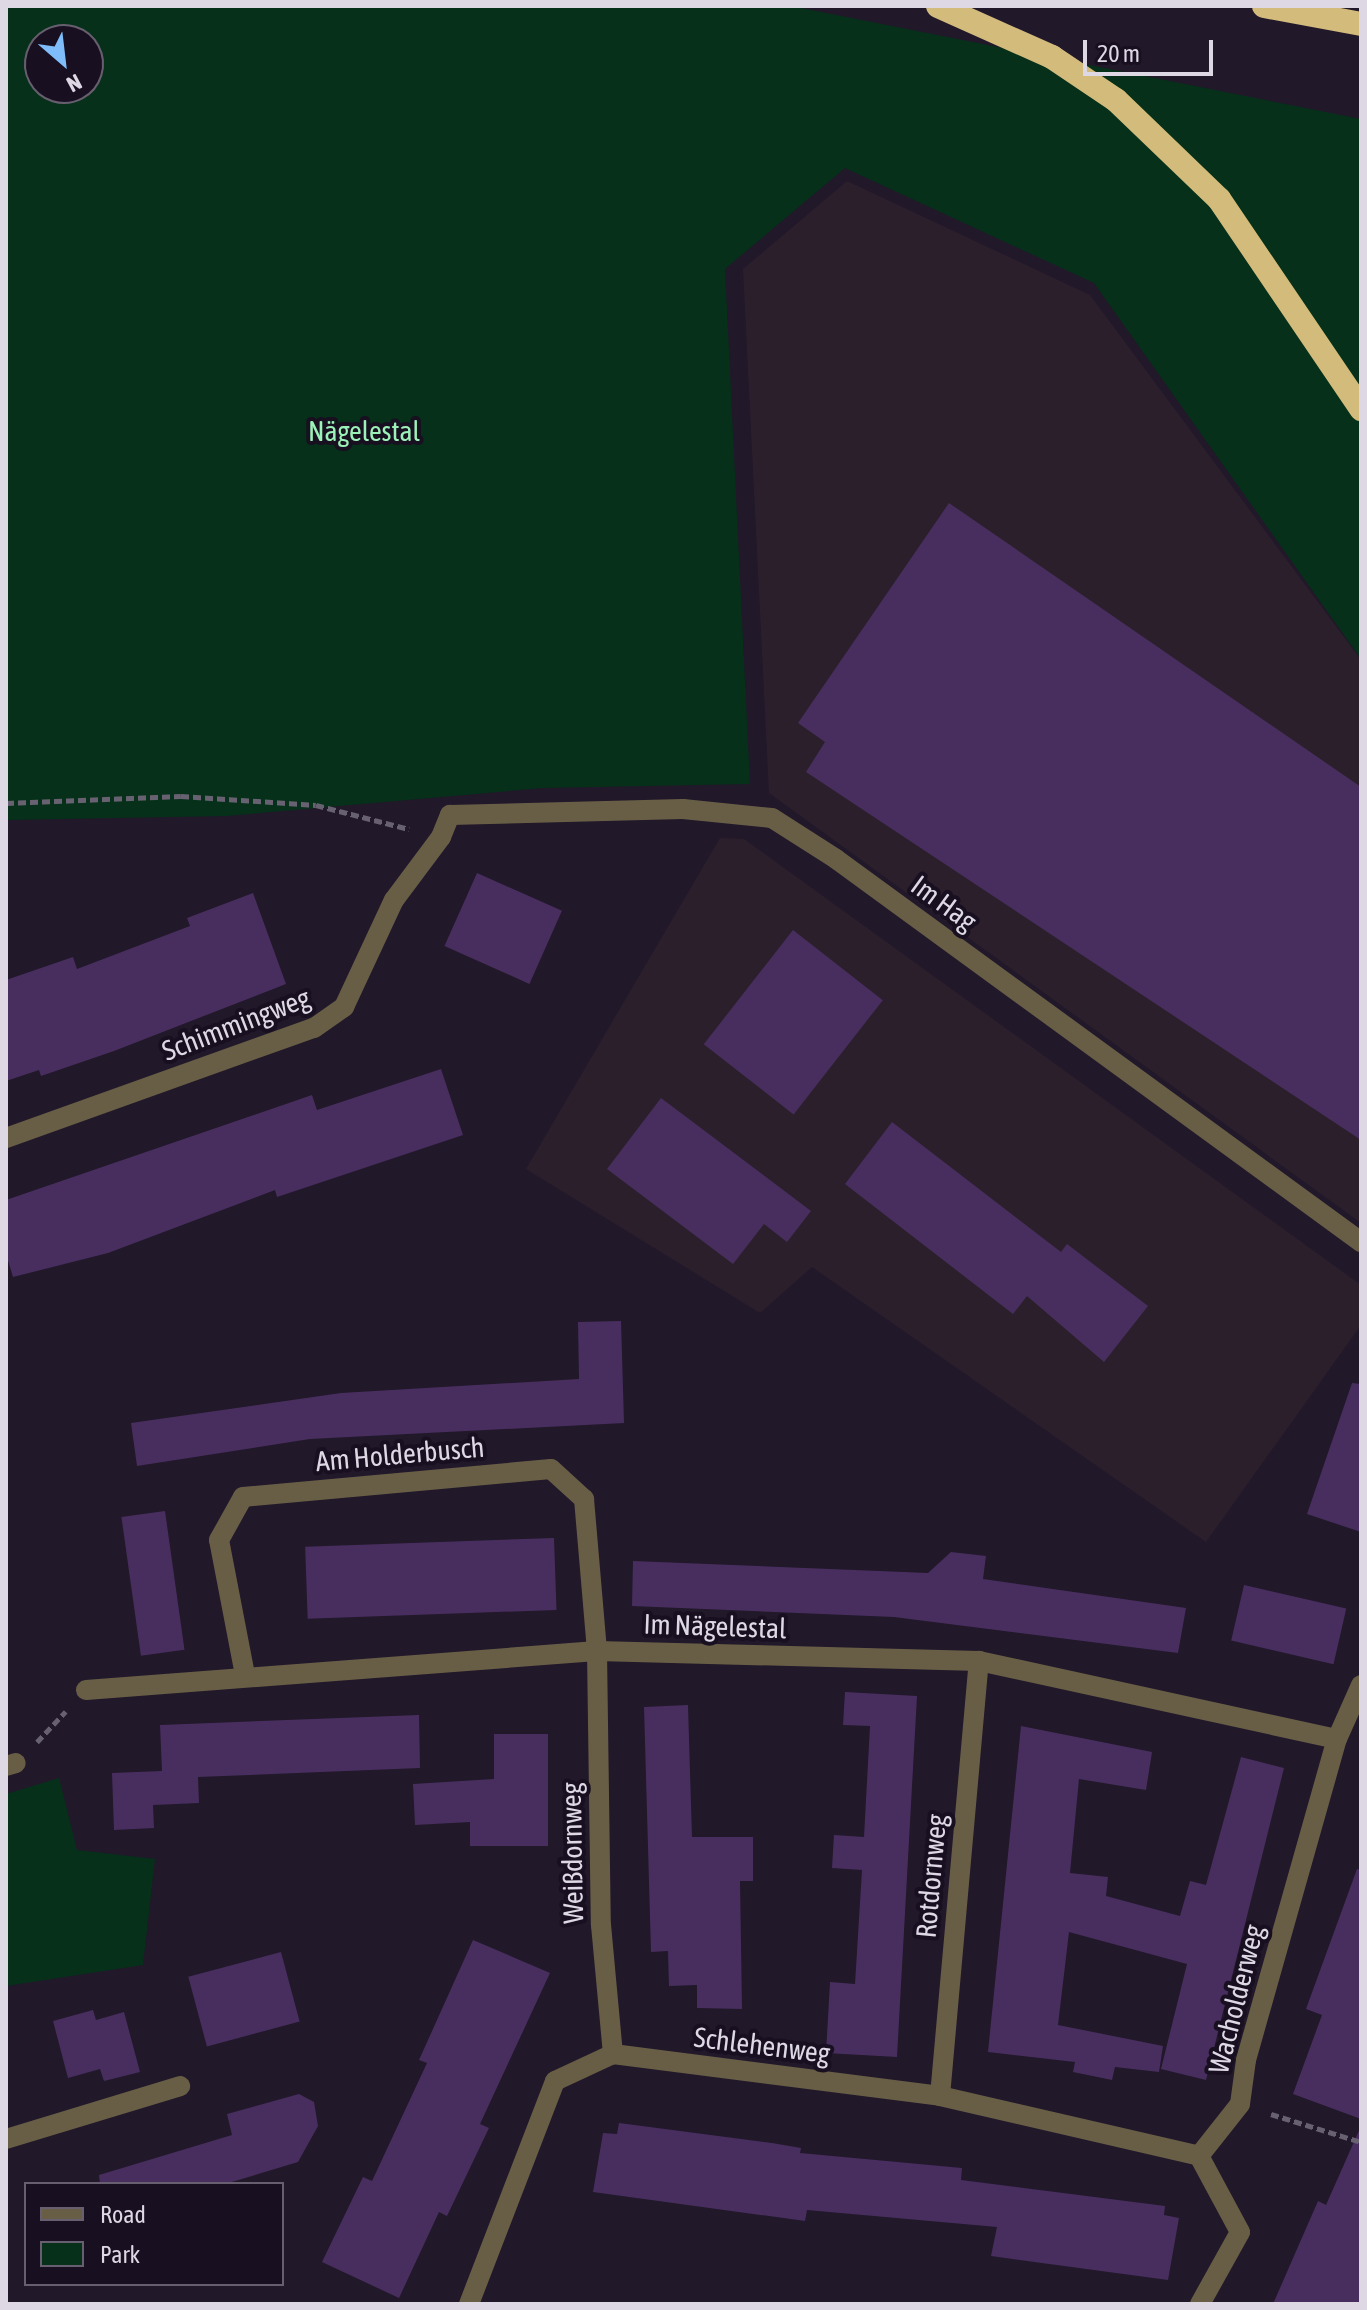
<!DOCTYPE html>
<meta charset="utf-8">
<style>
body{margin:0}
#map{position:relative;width:1367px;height:2310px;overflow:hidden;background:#21182a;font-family:"Asap Condensed",sans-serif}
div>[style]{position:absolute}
.industrial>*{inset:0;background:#2b1f2c}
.green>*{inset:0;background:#063019}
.building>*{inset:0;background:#482e5e;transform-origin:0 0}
.path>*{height:5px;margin-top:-2.5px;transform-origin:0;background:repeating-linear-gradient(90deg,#686171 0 8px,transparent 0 12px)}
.minor>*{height:20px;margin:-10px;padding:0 10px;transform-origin:10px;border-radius:10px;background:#685e46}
.highway>*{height:24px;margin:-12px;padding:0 12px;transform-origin:12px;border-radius:12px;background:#d3bb7c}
span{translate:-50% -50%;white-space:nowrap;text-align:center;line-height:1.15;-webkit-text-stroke:8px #180f20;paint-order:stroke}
.park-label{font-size:28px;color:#9cf1b8}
.street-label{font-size:28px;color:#ded8e5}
.frame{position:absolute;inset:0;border:8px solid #ded8e5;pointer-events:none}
.legend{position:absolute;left:24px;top:2182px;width:260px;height:104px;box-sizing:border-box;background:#180f20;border:2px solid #675f6f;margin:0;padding:10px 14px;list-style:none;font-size:24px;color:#ded8e5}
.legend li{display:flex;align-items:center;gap:16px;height:40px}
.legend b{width:40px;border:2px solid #675f6f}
.north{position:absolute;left:24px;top:24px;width:80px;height:80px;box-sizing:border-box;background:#180f20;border:2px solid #675f6f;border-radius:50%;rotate:152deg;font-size:22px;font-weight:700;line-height:32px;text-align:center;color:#ded8e5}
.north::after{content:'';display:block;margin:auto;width:28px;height:36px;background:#7ebdf9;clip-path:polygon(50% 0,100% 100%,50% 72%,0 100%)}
.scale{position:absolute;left:1083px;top:40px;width:130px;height:36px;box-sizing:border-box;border:4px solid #ded8e5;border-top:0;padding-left:10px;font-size:24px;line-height:28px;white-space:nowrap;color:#ded8e5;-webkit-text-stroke:6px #180f20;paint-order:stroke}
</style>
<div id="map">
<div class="industrial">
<div style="clip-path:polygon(847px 181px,1090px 295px,1361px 660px,1361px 1223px,769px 793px,743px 269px)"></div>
<div style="clip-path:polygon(720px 838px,744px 839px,1361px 1285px,1361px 1325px,1206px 1542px,812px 1267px,760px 1313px,526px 1169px)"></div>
</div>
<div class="green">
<div style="clip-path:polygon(evenodd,6px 6px,791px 6px,1361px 119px,1361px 659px,1094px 283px,845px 168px,725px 269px,750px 784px,543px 788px,227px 816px,6px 820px,6px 6px,40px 40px,88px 40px,88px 88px,40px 88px,40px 40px)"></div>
<div style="clip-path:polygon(59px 1778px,77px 1850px,155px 1859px,143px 1965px,6px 1986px,6px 1794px)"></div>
</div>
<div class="building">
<div style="clip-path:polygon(949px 503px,1361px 787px,1361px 1140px,806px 772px,825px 742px,798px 723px)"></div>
<div style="left:477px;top:873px;width:93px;height:80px;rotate:24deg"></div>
<div style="clip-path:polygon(253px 893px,286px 984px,114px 1051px,41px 1076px,39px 1070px,6px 1081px,6px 980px,73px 957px,77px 969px,190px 926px,187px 918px)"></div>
<div style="left:793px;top:930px;width:114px;height:145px;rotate:38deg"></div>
<div style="clip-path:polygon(441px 1069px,463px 1135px,277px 1197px,275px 1190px,108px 1253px,13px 1277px,6px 1254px,6px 1200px,312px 1095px,317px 1110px)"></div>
<div style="clip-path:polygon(661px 1098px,811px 1211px,787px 1242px,764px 1224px,733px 1264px,607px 1169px)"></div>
<div style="clip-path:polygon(892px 1122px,1061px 1252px,1067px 1244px,1148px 1306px,1104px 1362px,1027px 1296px,1013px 1314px,845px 1184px)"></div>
<div style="clip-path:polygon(621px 1321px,624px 1423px,310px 1439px,137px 1466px,131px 1423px,341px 1393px,579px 1379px,578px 1322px)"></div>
<div style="clip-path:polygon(1352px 1383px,1361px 1384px,1361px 1532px,1307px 1514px)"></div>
<div style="left:165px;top:1511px;width:140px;height:44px;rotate:82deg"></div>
<div style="left:554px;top:1538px;width:72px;height:249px;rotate:88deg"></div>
<div style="clip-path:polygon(951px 1552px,986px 1556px,983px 1579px,1186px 1608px,1178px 1653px,894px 1617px,632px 1606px,633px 1561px,928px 1573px)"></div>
<div style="left:1244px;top:1585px;width:105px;height:57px;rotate:13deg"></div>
<div style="clip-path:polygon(845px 1692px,917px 1696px,897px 2057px,826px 2053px,830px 1982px,855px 1984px,862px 1870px,832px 1868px,834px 1835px,864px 1837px,870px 1726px,843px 1725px)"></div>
<div style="clip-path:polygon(688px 1705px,692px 1837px,753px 1837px,753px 1881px,740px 1881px,742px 2009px,697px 2008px,697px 1985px,669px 1986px,668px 1951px,651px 1952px,644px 1707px)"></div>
<div style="clip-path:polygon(419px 1715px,420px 1768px,198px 1777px,199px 1803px,153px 1805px,154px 1828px,114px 1830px,112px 1773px,162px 1771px,160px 1725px)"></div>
<div style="clip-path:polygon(1021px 1726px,1152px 1752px,1146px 1790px,1079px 1779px,1070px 1873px,1108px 1877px,1106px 1896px,1180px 1916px,1190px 1881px,1206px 1885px,1241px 1757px,1284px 1768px,1206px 2080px,1161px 2069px,1187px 1964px,1069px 1932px,1058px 2025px,1163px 2046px,1159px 2072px,1115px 2067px,1112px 2080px,1073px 2072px,1075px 2062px,988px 2052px)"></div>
<div style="clip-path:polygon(494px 1734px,548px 1734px,548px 1846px,470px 1846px,470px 1822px,415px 1825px,413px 1784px,494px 1779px)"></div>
<div style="clip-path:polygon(1357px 1869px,1361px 1870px,1361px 2119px,1293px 2094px,1322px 2015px,1306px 2009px)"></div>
<div style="clip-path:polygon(473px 1940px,550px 1973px,480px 2124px,489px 2128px,447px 2216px,439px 2212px,399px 2298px,322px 2262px,363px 2177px,372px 2181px,427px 2063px,419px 2060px)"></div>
<div style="left:281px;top:1952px;width:72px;height:96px;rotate:75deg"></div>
<div style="clip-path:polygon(93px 2010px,96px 2020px,124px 2012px,140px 2072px,104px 2081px,100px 2069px,68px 2078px,53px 2021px)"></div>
<div style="clip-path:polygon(299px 2094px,314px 2102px,318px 2126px,298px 2162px,225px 2184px,100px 2184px,99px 2175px,232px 2135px,227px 2114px)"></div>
<div style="clip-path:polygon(619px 2123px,772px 2143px,801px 2148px,800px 2153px,962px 2168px,961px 2180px,1165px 2206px,1164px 2215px,1179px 2218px,1168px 2280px,991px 2256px,997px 2227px,807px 2210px,805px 2221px,593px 2192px,603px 2133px,617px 2134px)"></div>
<div style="clip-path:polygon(1361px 2126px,1361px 2304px,1273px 2304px,1318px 2201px,1326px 2205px)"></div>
</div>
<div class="path">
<div style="left:6px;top:803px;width:175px;rotate:-2.3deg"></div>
<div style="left:181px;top:796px;width:135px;rotate:3.8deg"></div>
<div style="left:316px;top:805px;width:96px;rotate:14.5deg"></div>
<div style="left:37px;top:1742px;width:42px;rotate:-46.9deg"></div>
<div style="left:1271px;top:2114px;width:94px;rotate:17.3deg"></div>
</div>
<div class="minor">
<div style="left:6px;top:1138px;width:327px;rotate:-19.7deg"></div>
<div style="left:314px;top:1028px;width:37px;rotate:-35deg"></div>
<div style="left:344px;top:1007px;width:118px;rotate:-65deg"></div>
<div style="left:394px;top:900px;width:79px;rotate:-53.3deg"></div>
<div style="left:441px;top:837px;width:24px;rotate:-68deg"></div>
<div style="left:450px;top:815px;width:233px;rotate:-1.5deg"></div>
<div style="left:683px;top:809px;width:89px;rotate:5.8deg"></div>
<div style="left:772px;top:818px;width:76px;rotate:32.6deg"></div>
<div style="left:836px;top:859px;width:650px;rotate:36.11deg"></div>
<div style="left:245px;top:1675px;width:137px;rotate:-100.9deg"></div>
<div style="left:219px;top:1540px;width:49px;rotate:-60.8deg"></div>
<div style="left:243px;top:1497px;width:309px;rotate:-5.2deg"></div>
<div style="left:551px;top:1469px;width:45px;rotate:42.3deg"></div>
<div style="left:584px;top:1499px;width:153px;rotate:85.1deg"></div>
<div style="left:597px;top:1651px;width:274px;rotate:89.2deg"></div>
<div style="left:601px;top:1925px;width:130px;rotate:84.7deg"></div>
<div style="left:86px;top:1690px;width:512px;rotate:-4.36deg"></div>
<div style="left:597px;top:1651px;width:382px;rotate:1.5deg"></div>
<div style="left:979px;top:1661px;width:366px;rotate:12.3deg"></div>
<div style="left:6px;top:1766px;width:10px;rotate:-17deg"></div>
<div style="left:940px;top:2096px;width:437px;rotate:-84.9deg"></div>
<div style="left:6px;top:2139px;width:182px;rotate:-16.9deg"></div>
<div style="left:469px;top:2304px;width:239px;rotate:-68.9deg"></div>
<div style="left:555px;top:2081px;width:64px;rotate:-25deg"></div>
<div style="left:613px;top:2054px;width:330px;rotate:7.3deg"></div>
<div style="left:940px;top:2096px;width:266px;rotate:13deg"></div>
<div style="left:1200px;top:2304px;width:82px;rotate:-60.9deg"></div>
<div style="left:1240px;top:2232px;width:86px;rotate:-118.3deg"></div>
<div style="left:1199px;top:2156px;width:66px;rotate:-51.7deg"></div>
<div style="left:1240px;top:2104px;width:44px;rotate:-82.2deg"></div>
<div style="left:1246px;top:2060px;width:334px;rotate:-74.2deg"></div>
<div style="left:1337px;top:1739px;width:59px;rotate:-66deg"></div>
</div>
<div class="highway">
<div style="left:938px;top:6px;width:125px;rotate:24.1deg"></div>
<div style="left:1052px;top:57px;width:77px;rotate:33.9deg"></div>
<div style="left:1116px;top:100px;width:143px;rotate:43.9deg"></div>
<div style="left:1219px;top:199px;width:254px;rotate:55.9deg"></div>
<div style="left:1264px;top:6px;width:99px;rotate:10.5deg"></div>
</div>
<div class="park-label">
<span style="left:364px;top:431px">Nägelestal</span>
</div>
<div class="street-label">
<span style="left:944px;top:903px;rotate:36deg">Im Hag</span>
<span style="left:236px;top:1024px;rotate:-21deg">Schimmingweg</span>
<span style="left:400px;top:1454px;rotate:-5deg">Am Holderbusch</span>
<span style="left:715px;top:1626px;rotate:2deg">Im Nägelestal</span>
<span style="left:572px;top:1853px;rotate:-91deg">Weißdornweg</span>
<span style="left:931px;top:1876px;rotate:-85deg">Rotdornweg</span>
<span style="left:1236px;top:1999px;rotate:-76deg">Wacholderweg</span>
<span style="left:762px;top:2045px;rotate:7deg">Schlehenweg</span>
</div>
<div class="frame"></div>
<ul class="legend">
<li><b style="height:10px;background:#685e46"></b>Road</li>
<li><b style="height:22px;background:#063019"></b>Park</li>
</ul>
<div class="north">N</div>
<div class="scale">20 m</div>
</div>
